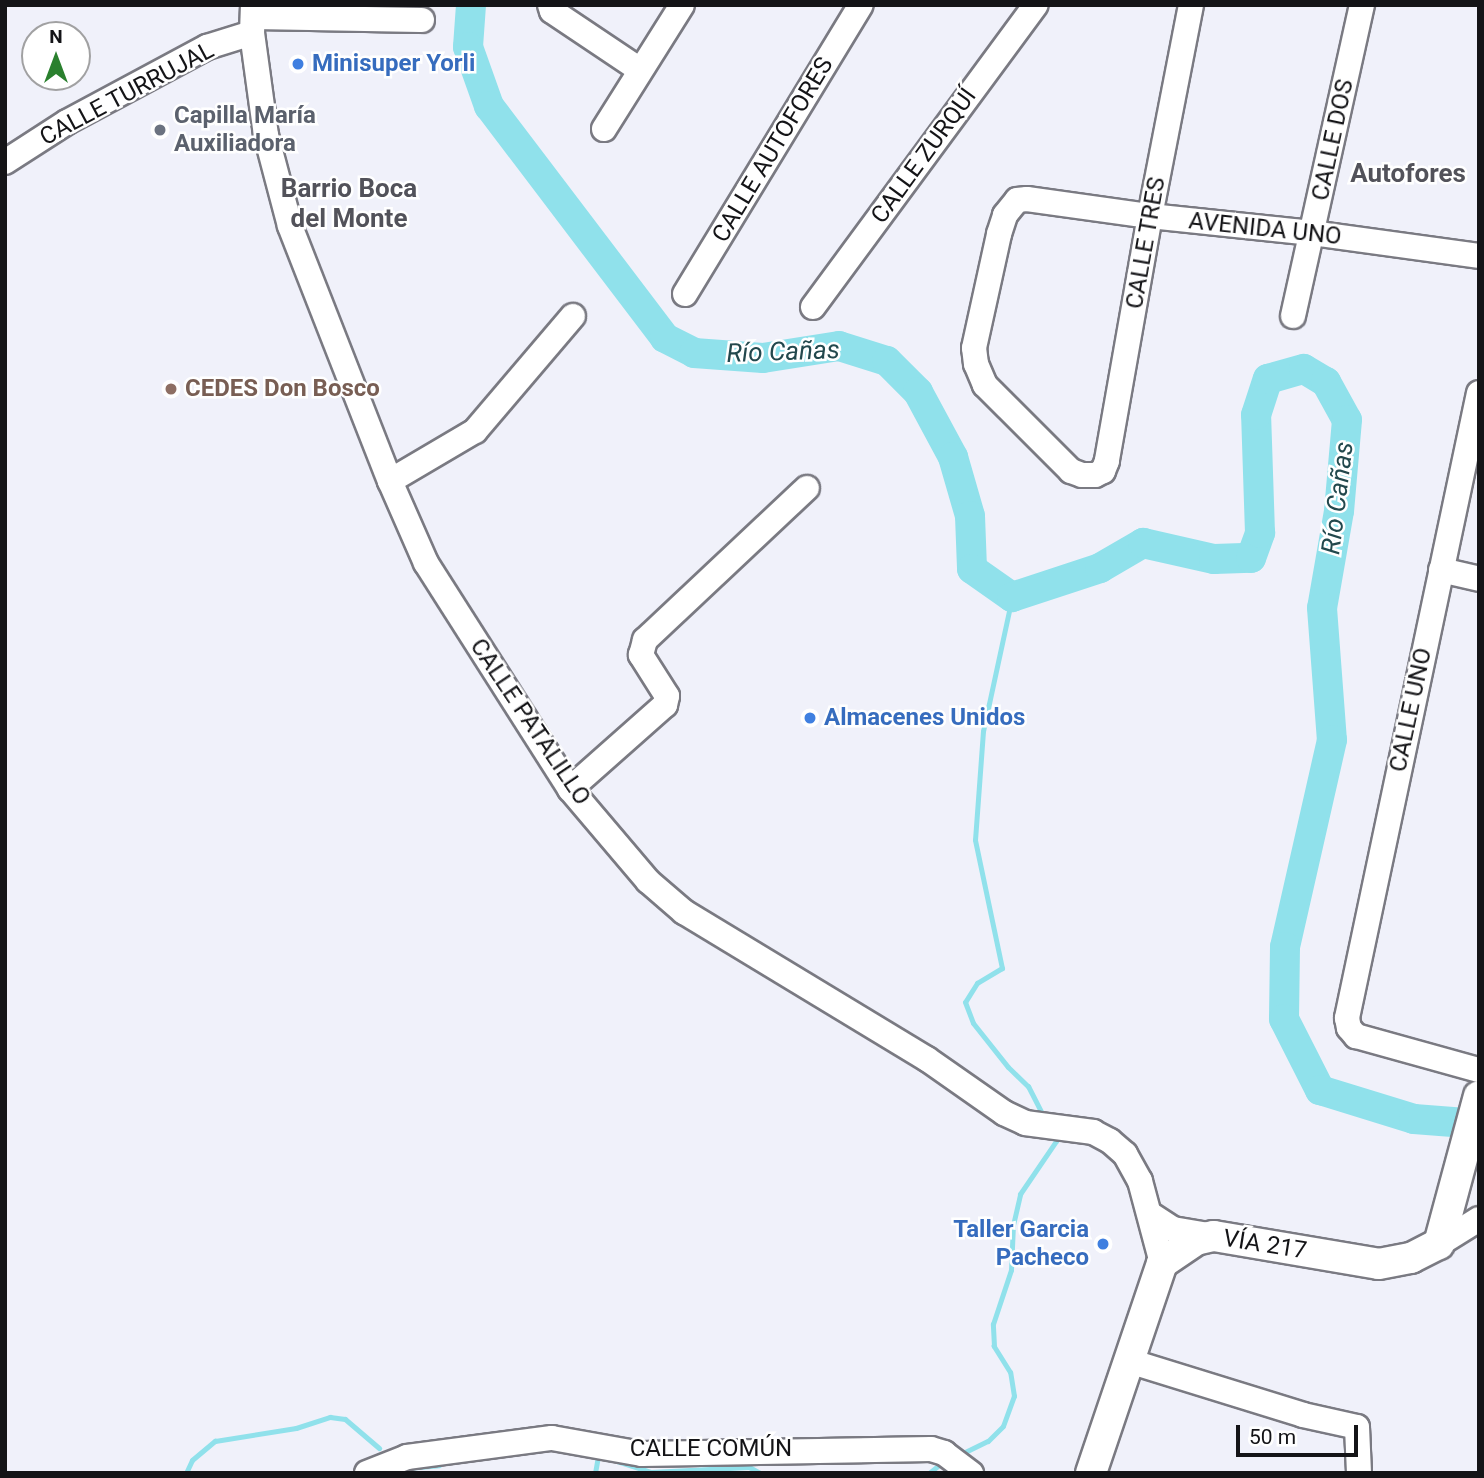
<!DOCTYPE html>
<meta charset="utf-8">
<style>
body{margin:0}
#map{position:relative;width:1484px;height:1478px;overflow:hidden;background:#f0f1fa;font-family:Roboto,sans-serif}
div>[style]{position:absolute}
.stream>*{height:5px;margin:-2.5px;padding:0 2.5px;transform-origin:2.5px;border-radius:2.5px;background:#90e1eb}
.river>*{height:30px;margin:-15px;padding:0 15px;transform-origin:15px;border-radius:15px;background:#90e1eb}
.roads{filter:drop-shadow(2px 0 #7a7a82) drop-shadow(-2px 0 #7a7a82) drop-shadow(0 2px #7a7a82) drop-shadow(0 -2px #7a7a82)}
.minor>*{height:24px;margin:-12px;padding:0 12px;transform-origin:12px;border-radius:12px;background:#fff}
.major>*{height:30px;margin:-15px;padding:0 15px;transform-origin:15px;border-radius:15px;background:#fff}
.dots>*{width:19px;height:19px;translate:-50% -50%;box-sizing:border-box;border:4px solid #fff;border-radius:50%}
span{translate:-50% -50%;white-space:nowrap;text-align:center;line-height:1.15;-webkit-text-stroke:5px #fff;paint-order:stroke}
.shop-label{font-size:24px;color:#366cbe;font-weight:700}
.left{translate:0 -50%;text-align:left}
.right{translate:-100% -50%;text-align:right}
.street-label{font-size:24px;color:#141417}
.worship-label{font-size:24px;color:#5b616d;font-weight:700}
.education-label{font-size:24px;color:#785e54;font-weight:700}
.neighbourhood-label{font-size:26px;color:#52525a;font-weight:700}
.water-label{font-size:26px;color:#22484d;font-style:italic}
.frame{position:absolute;inset:0;border:7px solid #141417;pointer-events:none}
.north{position:absolute;left:21px;top:21px;width:70px;height:70px;box-sizing:border-box;background:#fff;border:2px solid #a1a1a2;border-radius:50%;rotate:0deg;font-size:19px;font-weight:700;line-height:28px;text-align:center;color:#141417}
.north::after{content:'';display:block;margin:auto;width:24px;height:32px;background:#2a802e;clip-path:polygon(50% 0,100% 100%,50% 72%,0 100%)}
.scale{position:absolute;left:1236px;top:1425px;width:122px;height:32px;box-sizing:border-box;border:4px solid #141417;border-top:0;padding-left:9px;font-size:21px;line-height:24px;white-space:nowrap;color:#141417;-webkit-text-stroke:5px #fff;paint-order:stroke}
</style>
<div id="map">
<div class="stream">
<div style="left:1012px;top:597px;width:137px;rotate:102.2deg"></div>
<div style="left:983px;top:731px;width:109px;rotate:94.2deg"></div>
<div style="left:975px;top:840px;width:131px;rotate:78.1deg"></div>
<div style="left:1002px;top:968px;width:29px;rotate:149deg"></div>
<div style="left:977px;top:983px;width:22px;rotate:122deg"></div>
<div style="left:965px;top:1002px;width:22px;rotate:69deg"></div>
<div style="left:973px;top:1023px;width:56px;rotate:51.5deg"></div>
<div style="left:1008px;top:1067px;width:28px;rotate:44deg"></div>
<div style="left:1028px;top:1086px;width:37px;rotate:63deg"></div>
<div style="left:965px;top:1452px;width:25px;rotate:-26deg"></div>
<div style="left:988px;top:1441px;width:21px;rotate:-45deg"></div>
<div style="left:1003px;top:1426px;width:32px;rotate:-70deg"></div>
<div style="left:1014px;top:1396px;width:24px;rotate:-99deg"></div>
<div style="left:1010px;top:1372px;width:31px;rotate:-122deg"></div>
<div style="left:994px;top:1346px;width:22px;rotate:-93deg"></div>
<div style="left:993px;top:1324px;width:57px;rotate:-71.6deg"></div>
<div style="left:1011px;top:1270px;width:45px;rotate:-87.5deg"></div>
<div style="left:1013px;top:1225px;width:32px;rotate:-77deg"></div>
<div style="left:1020px;top:1194px;width:64px;rotate:-55.8deg"></div>
<div style="left:1056px;top:1141px;width:8px;rotate:-113deg"></div>
<div style="left:617px;top:1461px;width:36px;rotate:18deg"></div>
<div style="left:651px;top:1472px;width:98px;rotate:-2.9deg"></div>
<div style="left:749px;top:1467px;width:13px;rotate:29deg"></div>
<div style="left:407px;top:1468px;width:32px;rotate:-5deg"></div>
<div style="left:186px;top:1473px;width:14px;rotate:-65deg"></div>
<div style="left:192px;top:1460px;width:30px;rotate:-40deg"></div>
<div style="left:215px;top:1441px;width:82px;rotate:-9.1deg"></div>
<div style="left:296px;top:1428px;width:36px;rotate:-18deg"></div>
<div style="left:330px;top:1417px;width:15px;rotate:8deg"></div>
<div style="left:345px;top:1419px;width:45px;rotate:40.5deg"></div>
<div style="left:595px;top:1473px;width:17px;rotate:-80deg"></div>
<div style="left:929px;top:1473px;width:13px;rotate:-39deg"></div>
</div>
<div class="river">
<div style="left:471px;top:5px;width:42px;rotate:94.1deg"></div>
<div style="left:468px;top:47px;width:63px;rotate:70.4deg"></div>
<div style="left:489px;top:106px;width:291px;rotate:52.8deg"></div>
<div style="left:665px;top:338px;width:33px;rotate:27deg"></div>
<div style="left:694px;top:353px;width:69px;rotate:4.1deg"></div>
<div style="left:763px;top:358px;width:77px;rotate:-9deg"></div>
<div style="left:839px;top:346px;width:50px;rotate:17.4deg"></div>
<div style="left:887px;top:361px;width:44px;rotate:45deg"></div>
<div style="left:918px;top:392px;width:74px;rotate:61.7deg"></div>
<div style="left:953px;top:457px;width:61px;rotate:73.9deg"></div>
<div style="left:970px;top:516px;width:53px;rotate:87.8deg"></div>
<div style="left:972px;top:569px;width:49px;rotate:35deg"></div>
<div style="left:1012px;top:597px;width:93px;rotate:-18.2deg"></div>
<div style="left:1100px;top:568px;width:50px;rotate:-30.2deg"></div>
<div style="left:1143px;top:543px;width:73px;rotate:12.7deg"></div>
<div style="left:1214px;top:559px;width:37px;rotate:-2deg"></div>
<div style="left:1251px;top:558px;width:27px;rotate:-70deg"></div>
<div style="left:1260px;top:533px;width:118px;rotate:-91.9deg"></div>
<div style="left:1256px;top:415px;width:38px;rotate:-72deg"></div>
<div style="left:1268px;top:379px;width:37px;rotate:-16deg"></div>
<div style="left:1304px;top:369px;width:26px;rotate:31deg"></div>
<div style="left:1326px;top:382px;width:43px;rotate:61.1deg"></div>
<div style="left:1347px;top:420px;width:91px;rotate:95deg"></div>
<div style="left:1339px;top:511px;width:98px;rotate:99.9deg"></div>
<div style="left:1322px;top:608px;width:132px;rotate:85.7deg"></div>
<div style="left:1332px;top:740px;width:212px;rotate:102.8deg"></div>
<div style="left:1285px;top:947px;width:72px;rotate:90.8deg"></div>
<div style="left:1284px;top:1019px;width:80px;rotate:63.1deg"></div>
<div style="left:1320px;top:1090px;width:98px;rotate:17.1deg"></div>
<div style="left:1414px;top:1119px;width:65px;rotate:4.4deg"></div>
</div>
<div class="roads">
<div class="minor">
<div style="left:253px;top:5px;width:28px;rotate:92deg"></div>
<div style="left:252px;top:33px;width:103px;rotate:82.2deg"></div>
<div style="left:266px;top:135px;width:94px;rotate:75.2deg"></div>
<div style="left:290px;top:226px;width:274px;rotate:68.6deg"></div>
<div style="left:390px;top:481px;width:90px;rotate:66.3deg"></div>
<div style="left:426px;top:563px;width:268px;rotate:57.5deg"></div>
<div style="left:570px;top:789px;width:121px;rotate:49.7deg"></div>
<div style="left:648px;top:881px;width:48px;rotate:40.7deg"></div>
<div style="left:684px;top:912px;width:284px;rotate:31.2deg"></div>
<div style="left:927px;top:1059px;width:94px;rotate:35deg"></div>
<div style="left:1004px;top:1113px;width:23px;rotate:25deg"></div>
<div style="left:1025px;top:1123px;width:69px;rotate:7.5deg"></div>
<div style="left:1093px;top:1132px;width:19px;rotate:28deg"></div>
<div style="left:1110px;top:1141px;width:20px;rotate:41deg"></div>
<div style="left:1125px;top:1154px;width:31px;rotate:61deg"></div>
<div style="left:1140px;top:1181px;width:85px;rotate:75deg"></div>
<div style="left:550px;top:5px;width:6px;rotate:72deg"></div>
<div style="left:552px;top:11px;width:106px;rotate:33.8deg"></div>
<div style="left:1191px;top:5px;width:215px;rotate:101deg"></div>
<div style="left:1150px;top:216px;width:249px;rotate:100deg"></div>
<div style="left:1107px;top:461px;width:11px;rotate:112deg"></div>
<div style="left:1103px;top:471px;width:9px;rotate:153deg"></div>
<div style="left:1095px;top:475px;width:13px;rotate:180deg"></div>
<div style="left:1082px;top:475px;width:12px;rotate:-160deg"></div>
<div style="left:1071px;top:471px;width:122px;rotate:-135deg"></div>
<div style="left:985px;top:385px;width:23px;rotate:-113deg"></div>
<div style="left:976px;top:364px;width:16px;rotate:-97deg"></div>
<div style="left:974px;top:348px;width:117px;rotate:-77.6deg"></div>
<div style="left:999px;top:234px;width:20px;rotate:-72deg"></div>
<div style="left:1005px;top:215px;width:19px;rotate:-51deg"></div>
<div style="left:1017px;top:200px;width:10px;rotate:-6deg"></div>
<div style="left:1027px;top:199px;width:124px;rotate:7.9deg"></div>
<div style="left:1150px;top:216px;width:163px;rotate:6deg"></div>
<div style="left:1312px;top:233px;width:169px;rotate:7.8deg"></div>
<div style="left:253px;top:17px;width:169px;rotate:1deg"></div>
<div style="left:604px;top:129px;width:146px;rotate:-57.8deg"></div>
<div style="left:5px;top:162px;width:74px;rotate:-32.8deg"></div>
<div style="left:67px;top:122px;width:159px;rotate:-28.2deg"></div>
<div style="left:207px;top:47px;width:47px;rotate:-17.3deg"></div>
<div style="left:685px;top:294px;width:338px;rotate:-58.7deg"></div>
<div style="left:813px;top:307px;width:375px;rotate:-53.6deg"></div>
<div style="left:1293px;top:316px;width:319px;rotate:-77.5deg"></div>
<div style="left:1479px;top:393px;width:639px;rotate:101.93deg"></div>
<div style="left:1347px;top:1018px;width:10px;rotate:79deg"></div>
<div style="left:1349px;top:1028px;width:11px;rotate:49deg"></div>
<div style="left:1356px;top:1036px;width:128px;rotate:15.5deg"></div>
<div style="left:390px;top:481px;width:99px;rotate:-30.5deg"></div>
<div style="left:475px;top:431px;width:151px;rotate:-49.6deg"></div>
<div style="left:1441px;top:570px;width:39px;rotate:13deg"></div>
<div style="left:570px;top:789px;width:127px;rotate:-41.5deg"></div>
<div style="left:665px;top:705px;width:9px;rotate:-77deg"></div>
<div style="left:667px;top:696px;width:49px;rotate:-122.4deg"></div>
<div style="left:641px;top:655px;width:16px;rotate:-75deg"></div>
<div style="left:645px;top:640px;width:222px;rotate:-43.2deg"></div>
<div style="left:1150px;top:1214px;width:27px;rotate:33deg"></div>
<div style="left:1173px;top:1229px;width:42px;rotate:9.7deg"></div>
<div style="left:1439px;top:1244px;width:47px;rotate:-32deg"></div>
<div style="left:1129px;top:1361px;width:182px;rotate:17.2deg"></div>
<div style="left:1303px;top:1415px;width:55px;rotate:12.5deg"></div>
<div style="left:1357px;top:1427px;width:46px;rotate:87.5deg"></div>
<div style="left:367px;top:1473px;width:43px;rotate:-21.8deg"></div>
<div style="left:407px;top:1457px;width:146px;rotate:-7.5deg"></div>
<div style="left:552px;top:1438px;width:91px;rotate:10.1deg"></div>
<div style="left:642px;top:1454px;width:289px;rotate:-1deg"></div>
<div style="left:931px;top:1449px;width:14px;rotate:17deg"></div>
<div style="left:944px;top:1453px;width:34px;rotate:37deg"></div>
</div>
<div class="major">
<div style="left:1091px;top:1473px;width:222px;rotate:-71.3deg"></div>
<div style="left:1162px;top:1263px;width:41px;rotate:-34.1deg"></div>
<div style="left:1196px;top:1240px;width:18px;rotate:-13deg"></div>
<div style="left:1214px;top:1236px;width:167px;rotate:9.6deg"></div>
<div style="left:1379px;top:1264px;width:33px;rotate:-11deg"></div>
<div style="left:1411px;top:1258px;width:31px;rotate:-27deg"></div>
<div style="left:1439px;top:1244px;width:153px;rotate:-74.9deg"></div>
</div>
</div>
<div class="dots">
<div style="left:298px;top:64px;background:#3f7fe0"></div>
<div style="left:160px;top:130px;background:#6b7280"></div>
<div style="left:171px;top:389px;background:#8d6e63"></div>
<div style="left:810px;top:718px;background:#3f7fe0"></div>
<div style="left:1103px;top:1244px;background:#3f7fe0"></div>
</div>
<div class="shop-label">
<span class="left" style="left:312px;top:64px">Minisuper Yorli</span>
<span class="left" style="left:824px;top:718px">Almacenes Unidos</span>
<span class="right" style="left:1089px;top:1244px">Taller Garcia<br>Pacheco</span>
</div>
<div class="street-label">
<span style="left:127px;top:94px;rotate:-28deg">CALLE TURRUJAL</span>
<span style="left:1333px;top:140px;rotate:-78deg">CALLE DOS</span>
<span style="left:773px;top:150px;rotate:-59deg">CALLE AUTOFORES</span>
<span style="left:924px;top:156px;rotate:-54deg">CALLE ZURQUÍ</span>
<span style="left:1265px;top:229px;rotate:6deg">AVENIDA UNO</span>
<span style="left:1146px;top:243px;rotate:-80deg">CALLE TRES</span>
<span style="left:1411px;top:710px;rotate:-78deg">CALLE UNO</span>
<span style="left:530px;top:722px;rotate:56deg">CALLE PATALILLO</span>
<span style="left:1265px;top:1245px;rotate:9deg">VÍA 217</span>
<span style="left:711px;top:1449px">CALLE COMÚN</span>
</div>
<div class="worship-label">
<span class="left" style="left:174px;top:130px">Capilla María<br>Auxiliadora</span>
</div>
<div class="education-label">
<span class="left" style="left:185px;top:389px">CEDES Don Bosco</span>
</div>
<div class="neighbourhood-label">
<span style="left:1408px;top:174px">Autofores</span>
<span style="left:349px;top:204px">Barrio Boca<br>del Monte</span>
</div>
<div class="water-label">
<span style="left:783px;top:352px;rotate:-2deg">Río Cañas</span>
<span style="left:1338px;top:498px;rotate:-83deg">Río Cañas</span>
</div>
<div class="frame"></div>
<div class="north">N</div>
<div class="scale">50 m</div>
</div>
